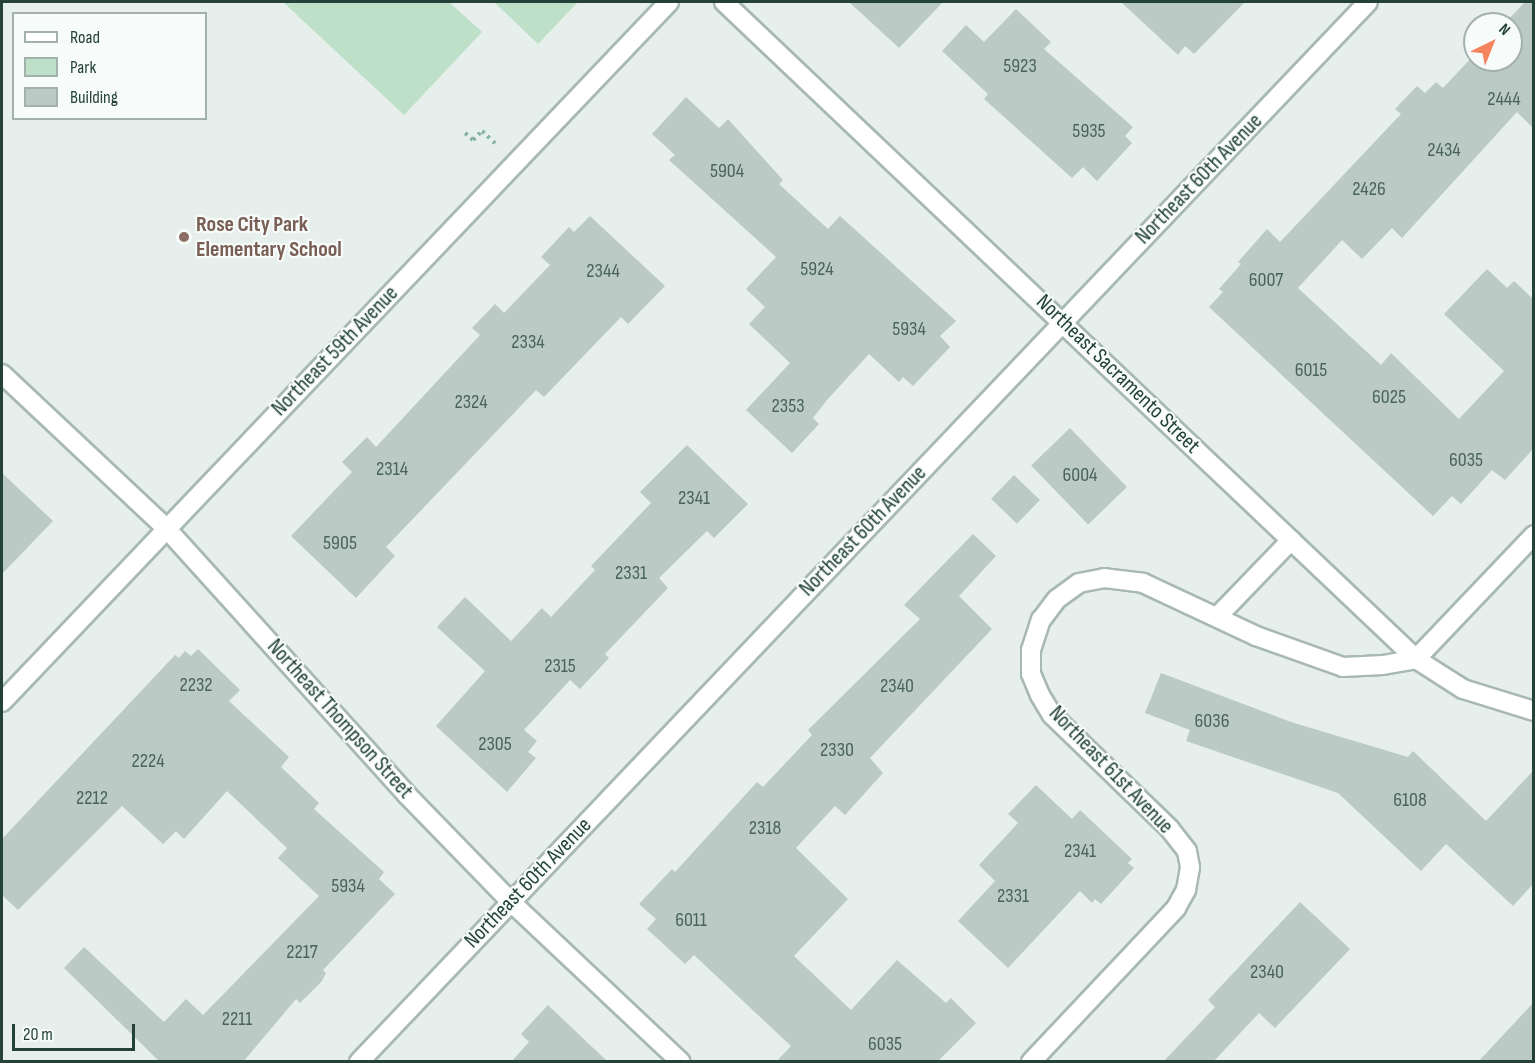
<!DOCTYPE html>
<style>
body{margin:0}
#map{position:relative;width:1535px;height:1063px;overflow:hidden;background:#e6efeb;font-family:"Sofia Sans Condensed",sans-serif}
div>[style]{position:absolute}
.green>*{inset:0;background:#bfe0c8}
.building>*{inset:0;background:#bbcac4;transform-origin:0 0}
.path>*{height:4px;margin-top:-2px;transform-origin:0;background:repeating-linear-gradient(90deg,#86b3a5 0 3px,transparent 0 7.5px)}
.roads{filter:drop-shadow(2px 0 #a8b8b2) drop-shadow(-2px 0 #a8b8b2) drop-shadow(0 2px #a8b8b2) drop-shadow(0 -2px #a8b8b2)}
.minor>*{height:18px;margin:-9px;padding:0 9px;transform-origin:9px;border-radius:9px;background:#fff}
.dots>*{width:16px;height:16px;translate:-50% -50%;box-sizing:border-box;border:3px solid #f7fbf9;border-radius:50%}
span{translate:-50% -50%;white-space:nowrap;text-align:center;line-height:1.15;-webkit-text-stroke:4.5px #f7fbf9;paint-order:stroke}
.number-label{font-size:20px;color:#4a645c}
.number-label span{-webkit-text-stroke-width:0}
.street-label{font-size:22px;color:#24423a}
.education-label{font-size:22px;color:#785e54;font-weight:700}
.left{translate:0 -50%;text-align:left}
.frame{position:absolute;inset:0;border:3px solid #24423a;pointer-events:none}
.legend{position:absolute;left:12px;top:12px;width:195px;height:108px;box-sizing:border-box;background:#f7fbf9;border:2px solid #a3b1ad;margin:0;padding:8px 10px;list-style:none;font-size:18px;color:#24423a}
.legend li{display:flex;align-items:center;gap:12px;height:30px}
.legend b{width:30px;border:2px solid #a3b1ad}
.north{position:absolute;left:1463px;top:12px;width:60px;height:60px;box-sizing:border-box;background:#f7fbf9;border:2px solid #a3b1ad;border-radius:50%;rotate:43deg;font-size:16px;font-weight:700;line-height:24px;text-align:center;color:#24423a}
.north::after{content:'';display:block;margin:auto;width:21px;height:27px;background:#f4845f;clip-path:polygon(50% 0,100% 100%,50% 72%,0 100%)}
.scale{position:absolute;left:12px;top:1024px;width:123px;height:27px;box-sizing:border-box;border:3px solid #24423a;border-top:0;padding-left:8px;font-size:18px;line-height:21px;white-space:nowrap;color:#24423a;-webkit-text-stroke:4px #f7fbf9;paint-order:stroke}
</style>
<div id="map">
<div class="green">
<div style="clip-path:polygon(283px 2px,449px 2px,482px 32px,404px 115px)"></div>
<div style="clip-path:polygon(494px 2px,578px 2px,538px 44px)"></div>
</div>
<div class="building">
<div style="clip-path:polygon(849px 2px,943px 2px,899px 48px)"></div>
<div style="clip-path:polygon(1121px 2px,1245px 2px,1194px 54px,1185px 46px,1178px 55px)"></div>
<div style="clip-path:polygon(1525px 2px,1533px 2px,1533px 128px,1517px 112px,1402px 238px,1392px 228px,1362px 259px,1342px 240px,1298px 288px,1381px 365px,1391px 353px,1459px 419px,1504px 371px,1444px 314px,1487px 269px,1507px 288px,1514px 281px,1533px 299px,1533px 449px,1505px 480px,1492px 470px,1461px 504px,1452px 496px,1433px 516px,1209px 307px,1223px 292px,1219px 289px,1241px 264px,1238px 262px,1267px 229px,1280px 242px,1401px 114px,1395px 109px,1417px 86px,1425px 93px,1436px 82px,1443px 88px,1475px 54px,1475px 60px,1511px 60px,1511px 24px,1504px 24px)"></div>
<div style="clip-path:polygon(1016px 9px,1051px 42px,1044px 49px,1133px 127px,1125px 136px,1132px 143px,1097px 181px,1083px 167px,1072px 178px,984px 99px,988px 94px,942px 51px,966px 25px,984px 42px)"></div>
<div style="clip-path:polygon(686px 97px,719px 128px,728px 119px,783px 180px,779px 184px,828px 229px,840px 216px,956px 321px,940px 336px,950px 347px,913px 386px,903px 377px,899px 382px,869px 354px,827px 400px,813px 418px,819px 424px,792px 453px,746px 410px,790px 363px,749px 324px,765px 307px,746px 289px,776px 257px,669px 160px,675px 155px,652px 134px)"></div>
<div style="clip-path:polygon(590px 216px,665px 286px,628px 324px,621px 317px,544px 397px,536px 390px,386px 547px,395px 556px,356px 598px,291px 536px,352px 472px,342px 462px,367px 437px,376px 447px,480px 335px,472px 328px,495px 304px,504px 313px,550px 265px,541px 257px,569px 227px,574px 232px)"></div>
<div style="left:1070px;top:428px;width:82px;height:54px;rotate:46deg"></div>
<div style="clip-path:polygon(687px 445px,748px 504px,714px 538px,707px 531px,659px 578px,668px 588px,605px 654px,609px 658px,580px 689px,570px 680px,524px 730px,537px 741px,528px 752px,536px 758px,507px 792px,436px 726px,485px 671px,437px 627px,465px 597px,511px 641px,542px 608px,551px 617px,595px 570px,591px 566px,651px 503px,640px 492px)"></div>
<div style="clip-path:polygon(2px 473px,53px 521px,2px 574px)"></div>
<div style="left:1014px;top:475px;width:36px;height:33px;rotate:44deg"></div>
<div style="clip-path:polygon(973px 534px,996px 556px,959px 596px,992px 629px,870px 758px,883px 773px,845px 815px,835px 806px,796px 848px,848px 899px,794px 956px,851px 1010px,897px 960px,946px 1003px,951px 998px,976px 1023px,937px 1062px,776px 1062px,791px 1046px,694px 955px,685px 964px,647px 929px,656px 919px,639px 904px,672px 869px,675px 872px,757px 782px,763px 787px,812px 735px,808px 730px,920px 619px,904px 605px)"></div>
<div style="clip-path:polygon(198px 649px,240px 690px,229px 701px,289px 757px,281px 767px,319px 803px,314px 809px,384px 872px,379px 879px,395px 894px,323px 970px,326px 973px,322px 981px,300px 1003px,296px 999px,243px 1062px,160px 1062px,64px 968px,84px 947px,164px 1022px,186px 999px,203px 1015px,319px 896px,278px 858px,287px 848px,227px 791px,184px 839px,176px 831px,163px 844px,122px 806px,18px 910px,2px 895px,2px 839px,175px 655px,179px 658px,185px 651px,191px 656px)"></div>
<div style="clip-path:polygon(1161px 673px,1291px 722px,1408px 757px,1413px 751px,1486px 821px,1533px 771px,1533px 884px,1513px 906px,1446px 844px,1421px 871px,1338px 793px,1186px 741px,1190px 730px,1145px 713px)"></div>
<div style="clip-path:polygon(1036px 785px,1072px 819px,1080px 810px,1132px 859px,1128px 863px,1134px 868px,1101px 904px,1095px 899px,1092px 903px,1080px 891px,1008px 968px,958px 921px,995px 881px,979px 865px,1018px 823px,1008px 814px)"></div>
<div style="clip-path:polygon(1300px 902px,1350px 949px,1275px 1028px,1259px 1013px,1213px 1062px,1163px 1062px,1215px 1007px,1208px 1000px)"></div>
<div style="clip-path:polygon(1533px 1003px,1533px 1062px,1478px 1062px)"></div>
<div style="clip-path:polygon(548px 1005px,608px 1062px,511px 1062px,529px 1042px,521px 1034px)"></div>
</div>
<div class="path">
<div style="left:465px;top:133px;width:11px;rotate:41deg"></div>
<div style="left:473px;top:140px;width:13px;rotate:-45deg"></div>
<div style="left:482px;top:131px;width:18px;rotate:43deg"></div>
</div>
<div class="roads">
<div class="minor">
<div style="left:724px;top:2px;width:954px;rotate:43.51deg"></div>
<div style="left:1416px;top:659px;width:56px;rotate:32.6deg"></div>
<div style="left:1463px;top:689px;width:74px;rotate:17.2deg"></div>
<div style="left:2px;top:374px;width:225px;rotate:43.2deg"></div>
<div style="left:166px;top:528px;width:360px;rotate:47.9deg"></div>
<div style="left:407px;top:795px;width:149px;rotate:45.8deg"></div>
<div style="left:511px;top:902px;width:233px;rotate:43.3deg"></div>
<div style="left:1217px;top:617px;width:107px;rotate:-46.1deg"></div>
<div style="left:2px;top:702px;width:967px;rotate:-46.38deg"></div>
<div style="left:359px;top:1062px;width:1463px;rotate:-46.41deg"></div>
<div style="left:1031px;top:1062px;width:212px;rotate:-46.7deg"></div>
<div style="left:1176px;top:908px;width:21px;rotate:-61deg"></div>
<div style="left:1186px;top:890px;width:23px;rotate:-80deg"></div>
<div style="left:1190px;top:867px;width:16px;rotate:-101deg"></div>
<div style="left:1187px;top:851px;width:28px;rotate:-128deg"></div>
<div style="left:1170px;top:829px;width:164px;rotate:-136deg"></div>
<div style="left:1052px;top:715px;width:23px;rotate:-121deg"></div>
<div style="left:1040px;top:695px;width:23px;rotate:-113deg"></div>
<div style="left:1031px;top:674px;width:24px;rotate:-90deg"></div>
<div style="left:1031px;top:650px;width:32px;rotate:-72deg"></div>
<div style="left:1041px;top:620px;width:26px;rotate:-53deg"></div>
<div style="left:1057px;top:599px;width:27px;rotate:-36deg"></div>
<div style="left:1079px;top:583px;width:25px;rotate:-11deg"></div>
<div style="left:1104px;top:578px;width:39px;rotate:7deg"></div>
<div style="left:1143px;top:583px;width:125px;rotate:25.1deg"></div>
<div style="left:1256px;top:636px;width:92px;rotate:19.6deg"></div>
<div style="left:1343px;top:667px;width:40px;rotate:-2.9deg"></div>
<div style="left:1383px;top:665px;width:34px;rotate:-10deg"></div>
<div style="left:1416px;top:659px;width:171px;rotate:-46.4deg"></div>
</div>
</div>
<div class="dots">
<div style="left:184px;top:237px;background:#8d6e63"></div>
</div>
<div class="number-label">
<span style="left:1020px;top:66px">5923</span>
<span style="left:1504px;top:99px">2444</span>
<span style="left:1089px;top:131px">5935</span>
<span style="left:1444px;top:150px">2434</span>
<span style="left:727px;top:171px">5904</span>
<span style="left:1369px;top:189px">2426</span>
<span style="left:817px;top:269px">5924</span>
<span style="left:603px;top:271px">2344</span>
<span style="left:1266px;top:280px">6007</span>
<span style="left:909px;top:329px">5934</span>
<span style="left:528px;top:342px">2334</span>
<span style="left:1311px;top:370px">6015</span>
<span style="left:1389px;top:397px">6025</span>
<span style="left:471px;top:402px">2324</span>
<span style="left:788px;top:406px">2353</span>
<span style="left:1466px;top:460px">6035</span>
<span style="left:392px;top:469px">2314</span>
<span style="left:1080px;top:475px">6004</span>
<span style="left:694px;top:498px">2341</span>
<span style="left:340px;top:543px">5905</span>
<span style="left:631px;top:573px">2331</span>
<span style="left:560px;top:666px">2315</span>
<span style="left:196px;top:685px">2232</span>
<span style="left:897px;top:686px">2340</span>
<span style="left:1212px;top:721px">6036</span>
<span style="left:495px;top:744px">2305</span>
<span style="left:837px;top:750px">2330</span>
<span style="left:148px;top:761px">2224</span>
<span style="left:92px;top:798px">2212</span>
<span style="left:1410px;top:800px">6108</span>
<span style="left:765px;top:828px">2318</span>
<span style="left:1080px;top:851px">2341</span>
<span style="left:348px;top:886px">5934</span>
<span style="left:1013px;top:896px">2331</span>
<span style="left:691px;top:920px">6011</span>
<span style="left:302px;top:952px">2217</span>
<span style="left:1267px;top:972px">2340</span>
<span style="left:237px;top:1019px">2211</span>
<span style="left:885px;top:1044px">6035</span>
</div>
<div class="street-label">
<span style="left:1199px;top:179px;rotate:-46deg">Northeast 60th Avenue</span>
<span style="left:335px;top:351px;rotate:-46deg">Northeast 59th Avenue</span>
<span style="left:1118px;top:374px;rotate:44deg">Northeast Sacramento Street</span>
<span style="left:863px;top:531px;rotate:-46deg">Northeast 60th Avenue</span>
<span style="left:340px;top:719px;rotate:48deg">Northeast Thompson Street</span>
<span style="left:1111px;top:770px;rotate:46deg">Northeast 61st Avenue</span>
<span style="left:528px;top:883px;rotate:-46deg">Northeast 60th Avenue</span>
</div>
<div class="education-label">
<span class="left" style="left:196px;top:237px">Rose City Park<br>Elementary School</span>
</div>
<div class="frame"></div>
<ul class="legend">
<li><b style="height:8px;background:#fff"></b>Road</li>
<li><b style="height:16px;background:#bfe0c8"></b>Park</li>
<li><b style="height:16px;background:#bbcac4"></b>Building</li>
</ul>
<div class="north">N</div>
<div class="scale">20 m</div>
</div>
